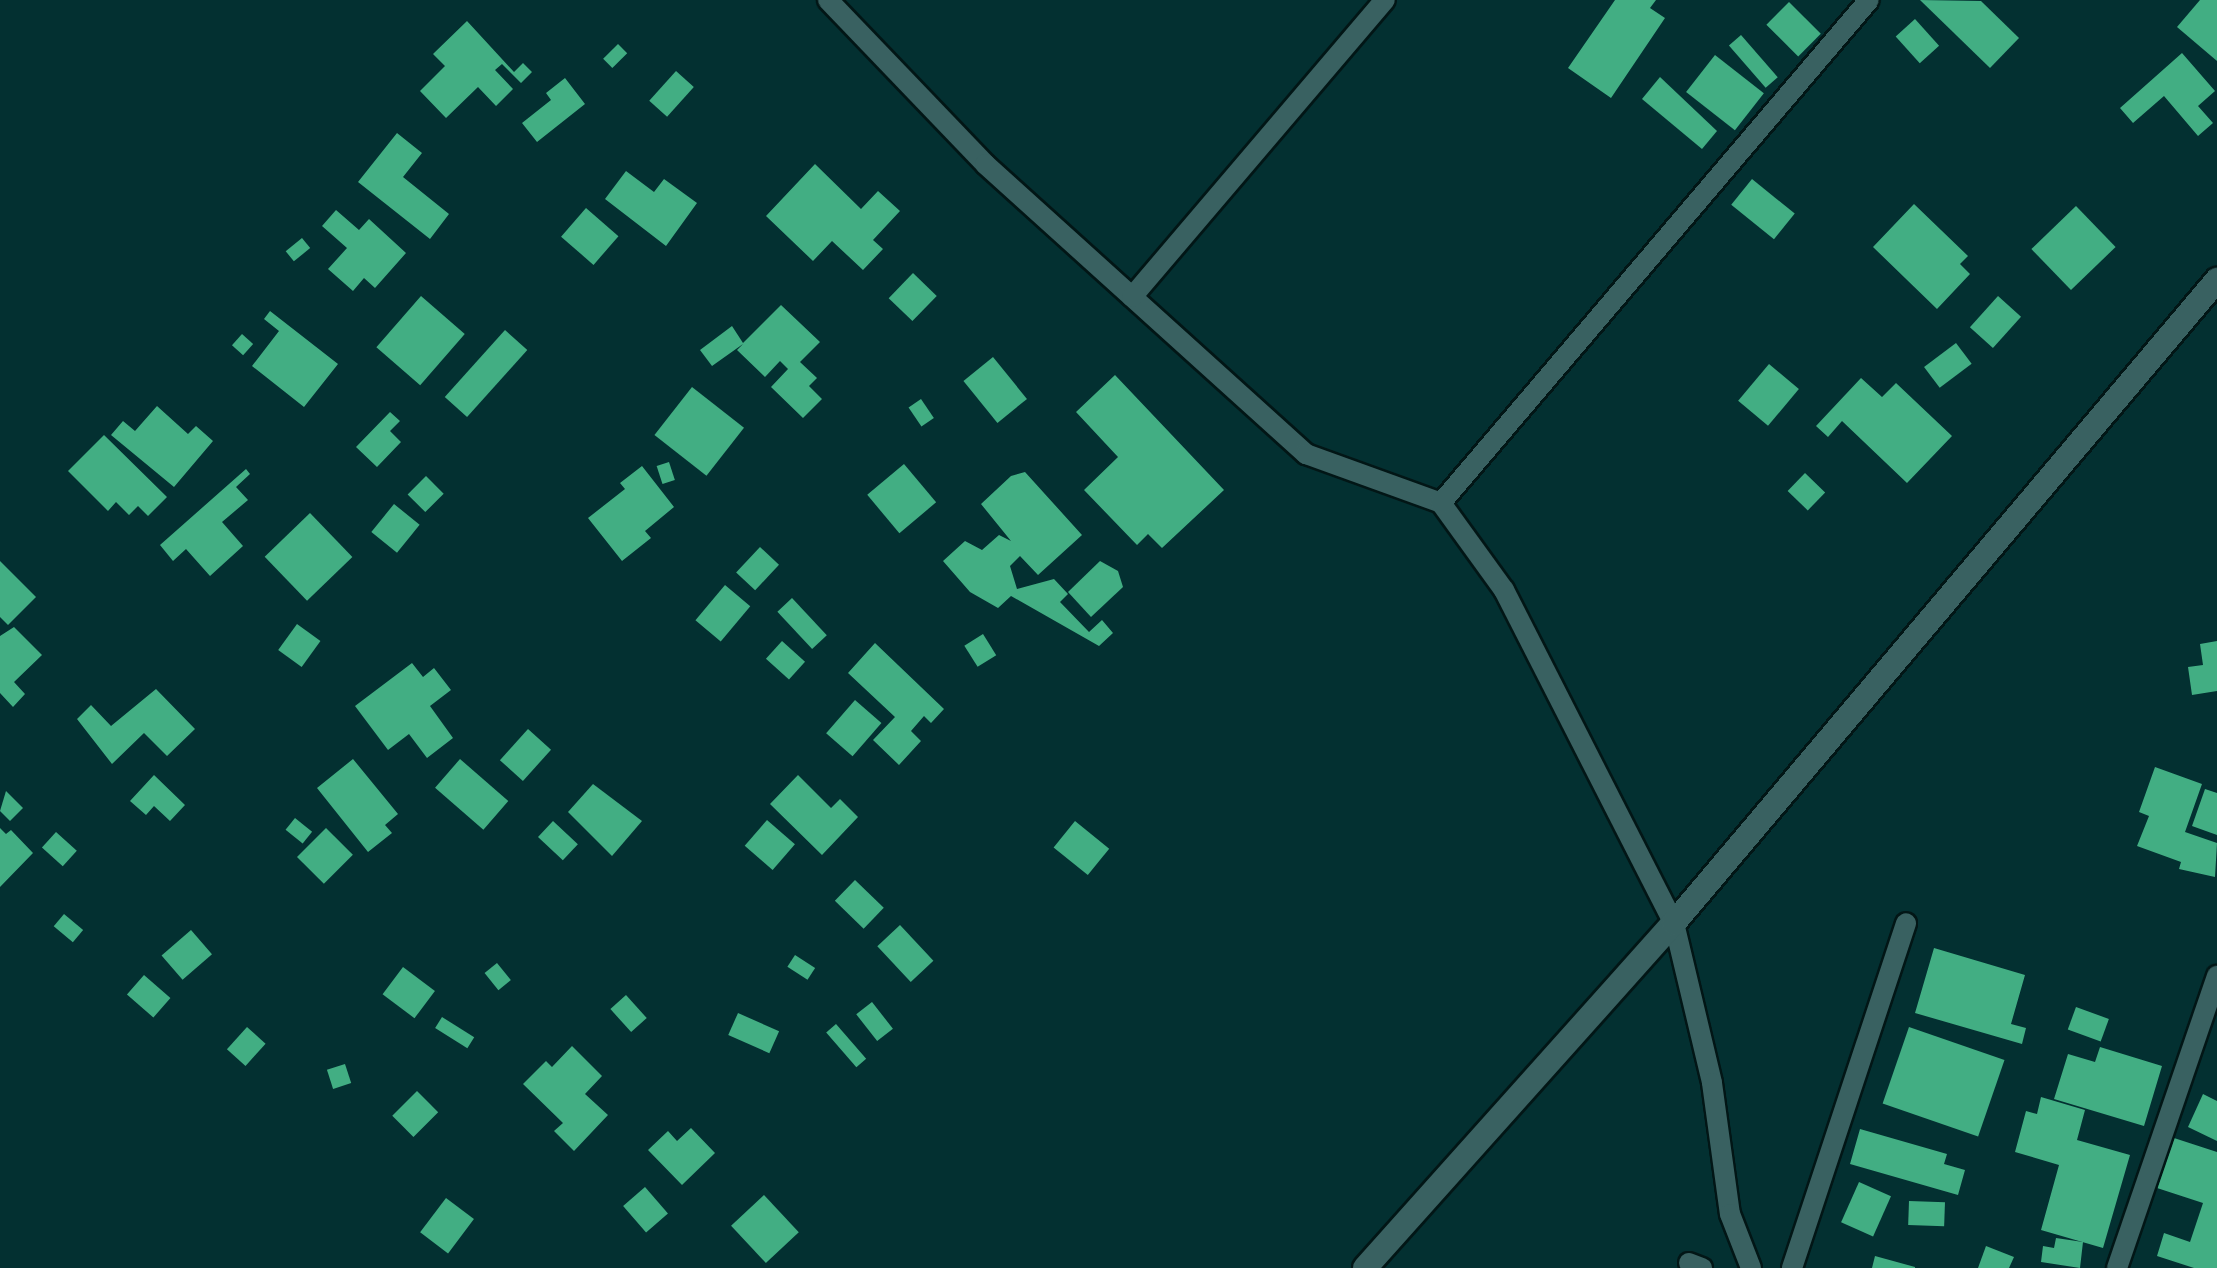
<!DOCTYPE html>
<style>
body{margin:0}
#map{position:relative;width:2217px;height:1268px;overflow:hidden;background:#033031;font-family:"Varela Round",sans-serif}
div>[style]{position:absolute}
.building>*{inset:0;background:#42ae83;transform-origin:0 0}
.roads{filter:drop-shadow(2px 0 #021616) drop-shadow(-2px 0 #021616) drop-shadow(0 2px #021616) drop-shadow(0 -2px #021616)}
.minor>*{height:20px;margin:-10px;padding:0 10px;transform-origin:10px;border-radius:10px;background:#396161}
.tertiary>*{height:24px;margin:-12px;padding:0 12px;transform-origin:12px;border-radius:12px;background:#396161}
span{translate:-50% -50%;white-space:nowrap;text-align:center;line-height:1.15;-webkit-text-stroke:8px #033031;paint-order:stroke}
</style>
<div id="map">
<div class="building">
<div style="clip-path:polygon(1615px 0,1656px 0,1650px 8px,1665px 18px,1611px 98px,1568px 68px)"></div>
<div style="clip-path:polygon(1920px 0,1981px 1px,2019px 38px,1990px 68px)"></div>
<div style="clip-path:polygon(2200px 0,2217px 0,2217px 61px,2177px 27px)"></div>
<div style="left:1789px;top:2px;width:45px;height:32px;rotate:45deg"></div>
<div style="left:1915px;top:19px;width:36px;height:26px;rotate:48deg"></div>
<div style="clip-path:polygon(467px 21px,514px 72px,523px 63px,532px 72px,521px 83px,502px 64px,495px 70px,513px 89px,496px 106px,478px 87px,446px 118px,420px 91px,445px 66px,433px 54px)"></div>
<div style="left:1741px;top:35px;width:56px;height:16px;rotate:49deg"></div>
<div style="left:618px;top:44px;width:13px;height:21px;rotate:45deg"></div>
<div style="clip-path:polygon(2182px 53px,2215px 91px,2198px 106px,2213px 123px,2198px 136px,2164px 96px,2133px 123px,2120px 108px)"></div>
<div style="left:1715px;top:55px;width:62px;height:47px;rotate:38deg"></div>
<div style="left:676px;top:71px;width:24px;height:40px;rotate:42deg"></div>
<div style="clip-path:polygon(1660px 77px,1717px 131px,1702px 149px,1642px 99px)"></div>
<div style="clip-path:polygon(565px 78px,585px 104px,537px 142px,522px 123px,551px 100px,546px 93px)"></div>
<div style="clip-path:polygon(397px 133px,422px 153px,403px 177px,449px 214px,430px 239px,358px 182px)"></div>
<div style="clip-path:polygon(815px 164px,861px 209px,878px 191px,900px 211px,873px 240px,883px 249px,863px 270px,832px 241px,813px 261px,766px 216px)"></div>
<div style="clip-path:polygon(626px 171px,654px 192px,664px 179px,697px 203px,666px 246px,605px 199px)"></div>
<div style="left:1752px;top:179px;width:55px;height:33px;rotate:39deg"></div>
<div style="clip-path:polygon(1914px 204px,1968px 256px,1960px 264px,1970px 274px,1937px 309px,1873px 247px)"></div>
<div style="left:2076px;top:206px;width:57px;height:62px;rotate:46deg"></div>
<div style="left:586px;top:208px;width:43px;height:38px;rotate:41deg"></div>
<div style="clip-path:polygon(336px 210px,359px 230px,369px 219px,406px 253px,375px 288px,364px 278px,353px 291px,328px 269px,347px 248px,322px 226px)"></div>
<div style="left:302px;top:238px;width:13px;height:21px;rotate:51deg"></div>
<div style="left:913px;top:273px;width:33px;height:35px;rotate:44deg"></div>
<div style="left:421px;top:296px;width:58px;height:68px;rotate:41deg"></div>
<div style="left:1998px;top:296px;width:31px;height:42px;rotate:42deg"></div>
<div style="clip-path:polygon(781px 305px,820px 342px,800px 362px,817px 378px,809px 386px,822px 399px,803px 418px,771px 387px,788px 369px,780px 361px,765px 377px,737px 350px,743px 344px,712px 366px,700px 350px,732px 326px,743px 343px)"></div>
<div style="clip-path:polygon(270px 311px,338px 364px,304px 407px,252px 366px,279px 331px,264px 319px)"></div>
<div style="left:505px;top:330px;width:30px;height:90px;rotate:42deg"></div>
<div style="left:242px;top:334px;width:15px;height:15px;rotate:42deg"></div>
<div style="left:1956px;top:343px;width:26px;height:40px;rotate:53deg"></div>
<div style="left:993px;top:357px;width:54px;height:38px;rotate:51deg"></div>
<div style="left:1769px;top:364px;width:39px;height:48px;rotate:40deg"></div>
<div style="clip-path:polygon(1115px 375px,1224px 490px,1162px 548px,1148px 534px,1137px 545px,1084px 490px,1118px 457px,1076px 412px)"></div>
<div style="clip-path:polygon(1861px 378px,1882px 397px,1896px 383px,1952px 436px,1907px 483px,1842px 421px,1828px 437px,1816px 426px)"></div>
<div style="left:692px;top:387px;width:66px;height:61px;rotate:38deg"></div>
<div style="left:921px;top:399px;width:23px;height:15px;rotate:56deg"></div>
<div style="clip-path:polygon(157px 406px,188px 434px,196px 426px,213px 441px,174px 487px,111px 435px,123px 421px,135px 431px)"></div>
<div style="clip-path:polygon(390px 412px,400px 421px,390px 431px,401px 442px,377px 467px,356px 447px)"></div>
<div style="clip-path:polygon(104px 435px,167px 497px,148px 516px,138px 506px,129px 515px,116px 502px,108px 511px,68px 471px)"></div>
<div style="left:669px;top:462px;width:19px;height:13px;rotate:72deg"></div>
<div style="left:904px;top:464px;width:50px;height:48px;rotate:50deg"></div>
<div style="clip-path:polygon(642px 466px,674px 507px,645px 531px,651px 538px,622px 561px,588px 518px,625px 489px,620px 483px)"></div>
<div style="clip-path:polygon(246px 469px,250px 474px,236px 487px,248px 500px,222px 522px,243px 546px,210px 576px,186px 549px,173px 561px,160px 545px)"></div>
<div style="clip-path:polygon(1025px 472px,1082px 535px,1038px 575px,1020px 556px,1010px 566px,1017px 589px,1054px 579px,1068px 594px,1060px 602px,1089px 632px,1102px 620px,1113px 633px,1099px 646px,1011px 596px,998px 608px,970px 592px,943px 561px,965px 541px,982px 550px,999px 535px,1011px 541px,981px 504px,1011px 476px)"></div>
<div style="left:1805px;top:473px;width:28px;height:25px;rotate:44deg"></div>
<div style="left:426px;top:476px;width:25px;height:26px;rotate:45deg"></div>
<div style="left:394px;top:504px;width:33px;height:36px;rotate:39deg"></div>
<div style="left:310px;top:513px;width:61px;height:63px;rotate:46deg"></div>
<div style="left:760px;top:547px;width:26px;height:35px;rotate:43deg"></div>
<div style="clip-path:polygon(0 561px,36px 597px,8px 625px,0 617px)"></div>
<div style="clip-path:polygon(1100px 561px,1118px 571px,1123px 587px,1091px 617px,1068px 592px)"></div>
<div style="left:725px;top:585px;width:33px;height:46px;rotate:40deg"></div>
<div style="left:792px;top:598px;width:51px;height:20px;rotate:47deg"></div>
<div style="left:297px;top:624px;width:29px;height:32px;rotate:36deg"></div>
<div style="clip-path:polygon(14px 627px,42px 655px,14px 682px,25px 694px,13px 707px,0 693px,0 636px)"></div>
<div style="left:983px;top:634px;width:25px;height:22px;rotate:58deg"></div>
<div style="left:782px;top:641px;width:31px;height:24px;rotate:42deg"></div>
<div style="clip-path:polygon(2217px 641px,2217px 691px,2192px 695px,2188px 667px,2203px 665px,2200px 644px)"></div>
<div style="clip-path:polygon(875px 643px,944px 709px,931px 723px,924px 716px,911px 731px,921px 741px,899px 765px,873px 740px,895px 717px,848px 673px)"></div>
<div style="clip-path:polygon(412px 663px,423px 677px,434px 668px,451px 690px,430px 706px,453px 738px,427px 758px,409px 734px,388px 750px,355px 706px)"></div>
<div style="clip-path:polygon(156px 689px,195px 729px,167px 756px,144px 733px,112px 764px,77px 719px,91px 705px,111px 726px)"></div>
<div style="left:855px;top:700px;width:35px;height:44px;rotate:41deg"></div>
<div style="left:528px;top:729px;width:31px;height:42px;rotate:42deg"></div>
<div style="clip-path:polygon(353px 759px,398px 814px,385px 825px,392px 833px,368px 852px,317px 788px)"></div>
<div style="left:460px;top:759px;width:64px;height:38px;rotate:41deg"></div>
<div style="clip-path:polygon(2155px 767px,2202px 784px,2185px 832px,2217px 843px,2215px 877px,2179px 869px,2181px 862px,2137px 846px,2149px 816px,2139px 812px)"></div>
<div style="clip-path:polygon(154px 775px,185px 805px,170px 821px,154px 806px,146px 815px,130px 801px)"></div>
<div style="clip-path:polygon(798px 775px,831px 808px,840px 799px,858px 817px,822px 855px,770px 804px)"></div>
<div style="clip-path:polygon(593px 784px,642px 821px,612px 856px,568px 812px)"></div>
<div style="clip-path:polygon(2205px 789px,2217px 793px,2217px 835px,2192px 826px)"></div>
<div style="clip-path:polygon(6px 791px,23px 808px,10px 821px,0 811px)"></div>
<div style="left:295px;top:818px;width:22px;height:15px;rotate:39deg"></div>
<div style="left:767px;top:820px;width:37px;height:34px;rotate:41deg"></div>
<div style="left:553px;top:821px;width:34px;height:22px;rotate:43deg"></div>
<div style="left:1075px;top:821px;width:44px;height:34px;rotate:39deg"></div>
<div style="clip-path:polygon(0 828px,6px 834px,11px 830px,33px 853px,0 887px)"></div>
<div style="left:326px;top:828px;width:38px;height:41px;rotate:45deg"></div>
<div style="left:56px;top:832px;width:28px;height:21px;rotate:42deg"></div>
<div style="left:855px;top:880px;width:40px;height:29px;rotate:44deg"></div>
<div style="left:64px;top:914px;width:25px;height:16px;rotate:40deg"></div>
<div style="left:900px;top:925px;width:49px;height:31px;rotate:47deg"></div>
<div style="left:191px;top:930px;width:32px;height:39px;rotate:49deg"></div>
<div style="clip-path:polygon(1934px 948px,2025px 975px,2011px 1024px,2026px 1028px,2022px 1044px,1915px 1013px)"></div>
<div style="left:795px;top:955px;width:24px;height:14px;rotate:33deg"></div>
<div style="left:497px;top:963px;width:22px;height:16px;rotate:51deg"></div>
<div style="left:403px;top:967px;width:40px;height:34px;rotate:37deg"></div>
<div style="left:144px;top:975px;width:35px;height:26px;rotate:41deg"></div>
<div style="left:626px;top:995px;width:31px;height:21px;rotate:48deg"></div>
<div style="left:872px;top:1002px;width:34px;height:20px;rotate:52deg"></div>
<div style="left:2076px;top:1007px;width:35px;height:24px;rotate:20deg"></div>
<div style="left:738px;top:1013px;width:45px;height:24px;rotate:24deg"></div>
<div style="left:442px;top:1017px;width:38px;height:13px;rotate:32deg"></div>
<div style="left:836px;top:1024px;width:46px;height:13px;rotate:49deg"></div>
<div style="left:247px;top:1027px;width:25px;height:30px;rotate:42deg"></div>
<div style="left:1909px;top:1027px;width:101px;height:81px;rotate:19deg"></div>
<div style="clip-path:polygon(572px 1046px,602px 1076px,585px 1094px,608px 1115px,574px 1151px,554px 1131px,563px 1123px,523px 1084px,546px 1061px,552px 1067px)"></div>
<div style="clip-path:polygon(2100px 1047px,2162px 1066px,2144px 1126px,2054px 1099px,2068px 1054px,2095px 1062px)"></div>
<div style="left:345px;top:1064px;width:20px;height:19px;rotate:72deg"></div>
<div style="left:417px;top:1091px;width:30px;height:35px;rotate:45deg"></div>
<div style="clip-path:polygon(2203px 1094px,2217px 1101px,2217px 1141px,2188px 1127px)"></div>
<div style="clip-path:polygon(2041px 1097px,2085px 1110px,2077px 1140px,2130px 1155px,2103px 1248px,2041px 1230px,2059px 1165px,2015px 1152px,2026px 1111px,2037px 1114px)"></div>
<div style="clip-path:polygon(691px 1128px,715px 1153px,682px 1185px,648px 1150px,668px 1131px,677px 1141px)"></div>
<div style="clip-path:polygon(1860px 1129px,1947px 1154px,1944px 1164px,1965px 1170px,1958px 1195px,1850px 1164px)"></div>
<div style="clip-path:polygon(2174px 1138px,2217px 1152px,2217px 1268px,2194px 1268px,2157px 1256px,2164px 1233px,2190px 1242px,2203px 1203px,2157px 1188px)"></div>
<div style="left:1859px;top:1182px;width:35px;height:44px;rotate:24deg"></div>
<div style="left:645px;top:1187px;width:35px;height:29px;rotate:49deg"></div>
<div style="left:764px;top:1195px;width:51px;height:45px;rotate:47deg"></div>
<div style="left:446px;top:1198px;width:35px;height:43px;rotate:37deg"></div>
<div style="left:1909px;top:1201px;width:36px;height:24px;rotate:2deg"></div>
<div style="clip-path:polygon(2056px 1238px,2083px 1242px,2080px 1268px,2041px 1262px,2043px 1246px,2054px 1248px)"></div>
<div style="clip-path:polygon(1986px 1246px,2014px 1257px,2009px 1268px,1978px 1268px)"></div>
<div style="clip-path:polygon(1875px 1256px,1915px 1267px,1915px 1268px,1872px 1268px)"></div>
</div>
<div class="roads">
<div class="minor">
<div style="left:828px;top:0;width:227px;rotate:46.2deg"></div>
<div style="left:985px;top:164px;width:433px;rotate:42.1deg"></div>
<div style="left:1306px;top:454px;width:144px;rotate:19.9deg"></div>
<div style="left:1441px;top:503px;width:107px;rotate:54.1deg"></div>
<div style="left:1504px;top:590px;width:374px;rotate:63deg"></div>
<div style="left:1674px;top:923px;width:164px;rotate:76.6deg"></div>
<div style="left:1712px;top:1083px;width:132px;rotate:82.2deg"></div>
<div style="left:1730px;top:1214px;width:58px;rotate:68.7deg"></div>
<div style="left:1132px;top:297px;width:390px;rotate:-49.6deg"></div>
<div style="left:1441px;top:503px;width:660px;rotate:-49.61deg"></div>
<div style="left:1689px;top:1263px;width:14px;rotate:21deg"></div>
<div style="left:1792px;top:1268px;width:363px;rotate:-71.7deg"></div>
<div style="left:2117px;top:1268px;width:309px;rotate:-71.1deg"></div>
</div>
<div class="tertiary">
<div style="left:1365px;top:1268px;width:463px;rotate:-48.2deg"></div>
<div style="left:1674px;top:923px;width:842px;rotate:-49.82deg"></div>
</div>
</div>
</div>
